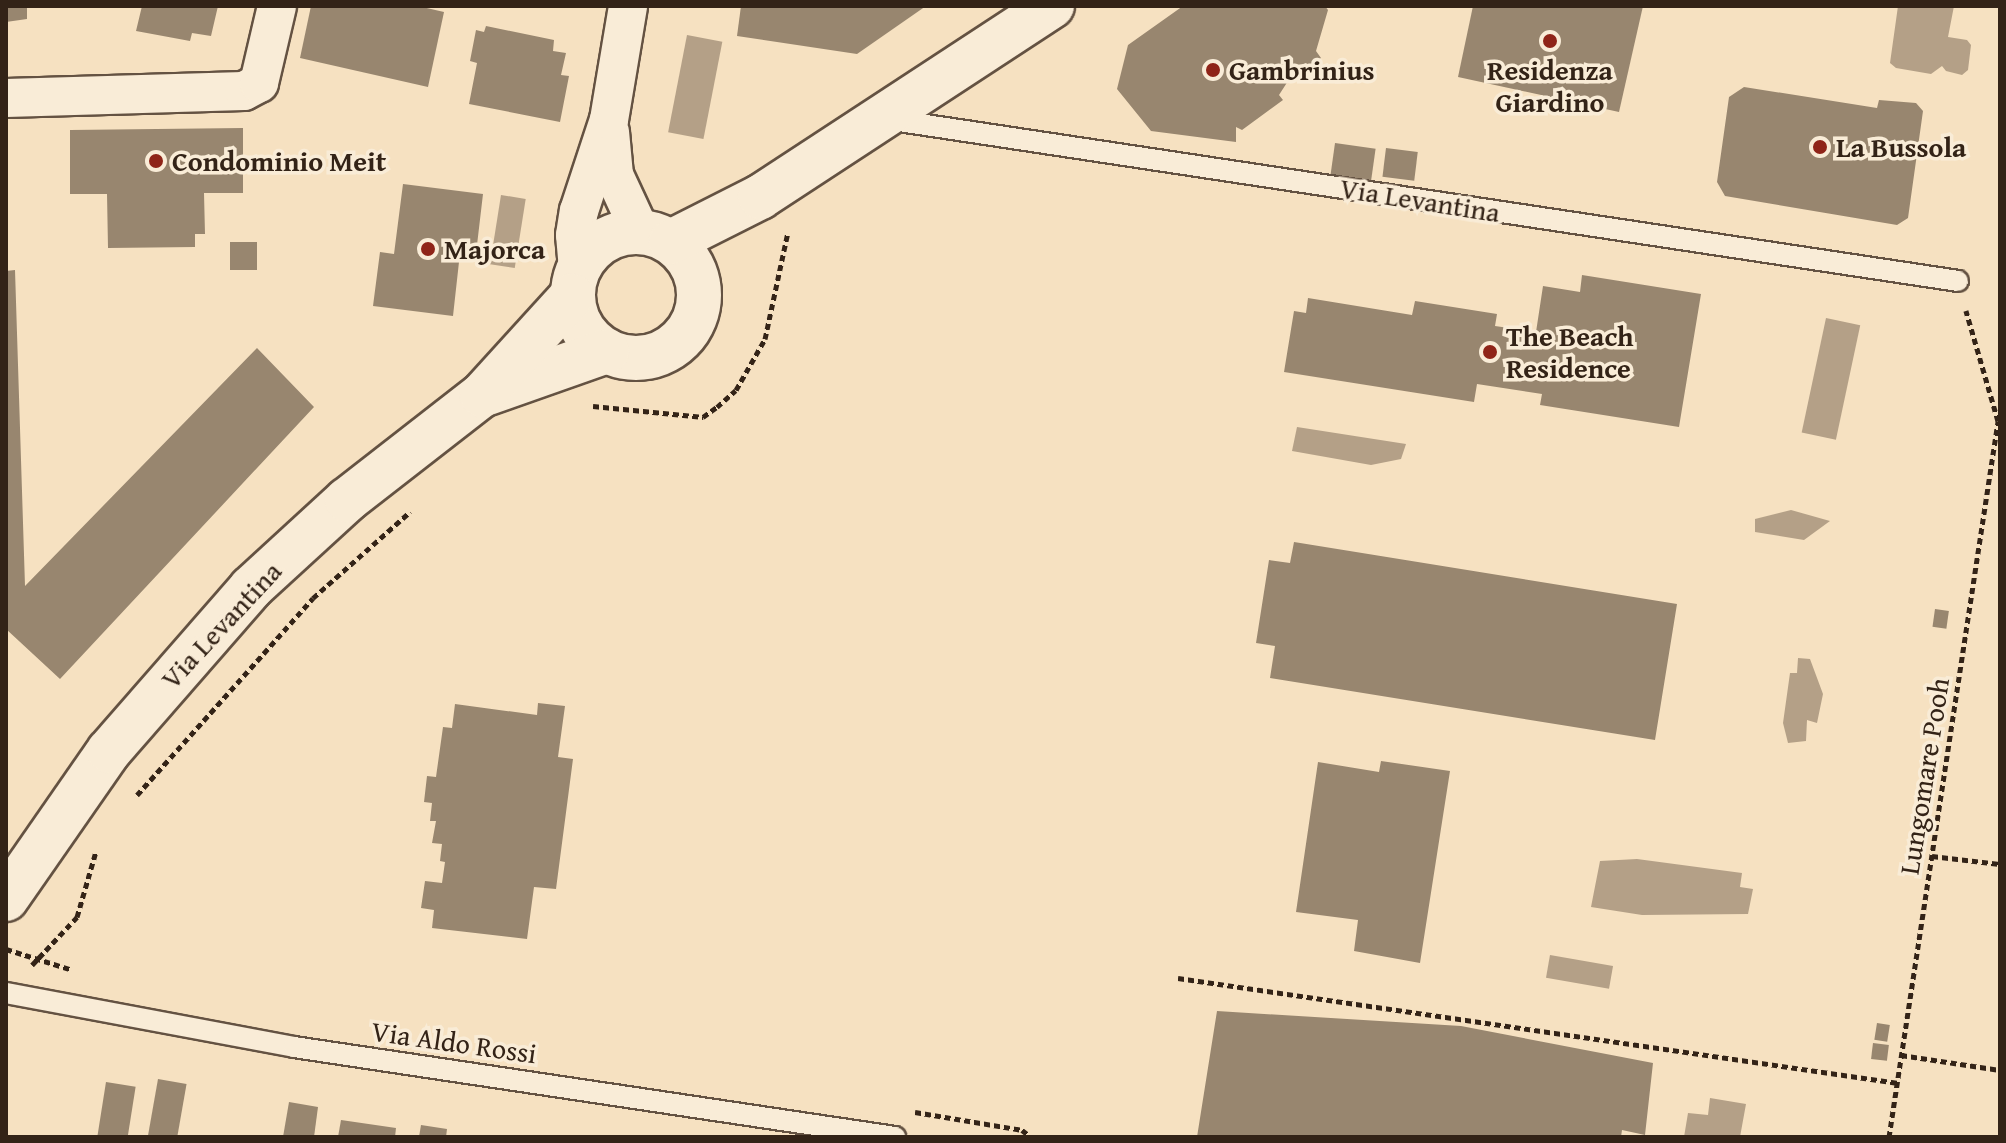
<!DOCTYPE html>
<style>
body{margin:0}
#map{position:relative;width:2006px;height:1143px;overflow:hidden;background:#f6e1c1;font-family:"Gentium Book Plus",serif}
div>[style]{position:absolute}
.water>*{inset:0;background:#b4a087;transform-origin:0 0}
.building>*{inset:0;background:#98866f;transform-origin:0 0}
.path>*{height:5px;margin-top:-2.5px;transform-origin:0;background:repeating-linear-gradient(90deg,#332317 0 6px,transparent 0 10px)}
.roads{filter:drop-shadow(2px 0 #645242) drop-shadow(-2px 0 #645242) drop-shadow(0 2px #645242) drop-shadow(0 -2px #645242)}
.service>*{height:20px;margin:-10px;padding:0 10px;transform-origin:10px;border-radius:10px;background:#f9ecd7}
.minor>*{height:38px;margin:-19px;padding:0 19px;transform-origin:19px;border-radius:19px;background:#f9ecd7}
.tertiary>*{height:44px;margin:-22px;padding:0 22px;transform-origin:22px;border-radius:22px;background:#f9ecd7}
.tertiary>.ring{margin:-22px;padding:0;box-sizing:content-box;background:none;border:44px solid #f9ecd7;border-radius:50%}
.dots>*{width:22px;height:22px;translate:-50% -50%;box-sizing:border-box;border:4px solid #f9ecd7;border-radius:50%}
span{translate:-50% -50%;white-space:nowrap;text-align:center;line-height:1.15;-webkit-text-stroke:7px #f9ecd7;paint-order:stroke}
.poi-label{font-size:28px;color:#332317;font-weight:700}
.left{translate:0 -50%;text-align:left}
.street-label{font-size:28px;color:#332317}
.frame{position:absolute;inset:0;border:8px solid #332317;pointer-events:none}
</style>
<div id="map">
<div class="water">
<div style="clip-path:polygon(1898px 6px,1954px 6px,1948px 37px,1967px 40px,1971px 45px,1968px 70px,1962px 75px,1946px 71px,1942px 66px,1931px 74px,1896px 68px,1890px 63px)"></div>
<div style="left:687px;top:35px;width:36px;height:99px;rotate:11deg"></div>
<div style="left:501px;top:195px;width:25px;height:70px;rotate:9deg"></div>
<div style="left:1826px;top:318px;width:35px;height:117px;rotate:12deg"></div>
<div style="clip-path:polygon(1297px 427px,1406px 444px,1401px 459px,1371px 465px,1292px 451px)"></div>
<div style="clip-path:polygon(1791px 510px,1830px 521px,1804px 540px,1755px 532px,1755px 519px)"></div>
<div style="clip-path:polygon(1798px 658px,1810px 659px,1823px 694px,1817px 723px,1807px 720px,1806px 741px,1788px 743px,1783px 723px,1790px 673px,1797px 673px)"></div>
<div style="clip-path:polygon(1637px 859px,1742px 873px,1740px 887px,1753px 889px,1748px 914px,1642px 915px,1591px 907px,1600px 861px)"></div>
<div style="left:1550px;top:955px;width:64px;height:23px;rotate:10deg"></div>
<div style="clip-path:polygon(1710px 1098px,1746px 1104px,1740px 1137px,1684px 1137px,1688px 1113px,1708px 1115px)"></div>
</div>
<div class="building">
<div style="clip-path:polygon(6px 6px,27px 6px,27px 19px,6px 22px)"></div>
<div style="clip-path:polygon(142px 6px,218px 6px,211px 36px,192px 33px,190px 41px,136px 31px)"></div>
<div style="clip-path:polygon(311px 6px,418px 6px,444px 12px,428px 87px,300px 58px)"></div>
<div style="clip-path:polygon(741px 6px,926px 6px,857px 54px,737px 36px)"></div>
<div style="clip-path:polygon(1183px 6px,1325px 6px,1328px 10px,1316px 51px,1321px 58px,1288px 81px,1279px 95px,1283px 100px,1242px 130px,1236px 127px,1236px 142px,1151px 131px,1117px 89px,1128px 45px)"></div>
<div style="clip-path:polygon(1473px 6px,1643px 6px,1619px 112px,1458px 77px)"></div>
<div style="clip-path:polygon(486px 26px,554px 40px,553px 51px,566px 53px,561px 75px,569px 76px,560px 122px,469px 104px,477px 63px,470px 61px,476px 30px,484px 32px)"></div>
<div style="clip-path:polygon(1744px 87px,1877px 108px,1879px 100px,1916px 103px,1923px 111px,1908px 218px,1897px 225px,1725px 196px,1717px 182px,1729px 97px)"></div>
<div style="clip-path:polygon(243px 128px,243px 193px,204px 193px,205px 234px,195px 234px,195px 247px,108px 248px,107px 194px,70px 194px,70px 130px)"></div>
<div style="left:1335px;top:143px;width:41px;height:38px;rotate:8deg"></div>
<div style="left:1386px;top:148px;width:32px;height:29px;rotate:7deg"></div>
<div style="clip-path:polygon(403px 184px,483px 194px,477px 245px,461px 244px,453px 316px,373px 306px,380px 252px,394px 254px)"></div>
<div style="left:230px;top:242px;width:27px;height:28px"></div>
<div style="clip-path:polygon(15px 270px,25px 586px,257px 348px,314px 407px,60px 679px,6px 629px,6px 271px)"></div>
<div style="clip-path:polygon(1582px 275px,1701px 294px,1679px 427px,1540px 405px,1542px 394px,1477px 384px,1474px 402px,1284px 372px,1294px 311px,1306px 313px,1308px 298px,1412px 315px,1415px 301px,1497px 314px,1495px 326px,1536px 332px,1543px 286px,1580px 292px)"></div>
<div style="clip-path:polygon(1294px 542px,1677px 604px,1655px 740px,1270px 678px,1275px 646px,1256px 643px,1269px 560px,1290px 563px)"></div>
<div style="left:1935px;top:609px;width:14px;height:18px;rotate:8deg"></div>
<div style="clip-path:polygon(538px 703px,565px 706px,558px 757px,573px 759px,556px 889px,534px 887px,527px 939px,432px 928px,434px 910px,421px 908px,425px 881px,442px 883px,445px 862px,440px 861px,442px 844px,432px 843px,436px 821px,430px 821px,432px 803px,424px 802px,427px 776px,436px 777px,443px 727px,452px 728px,455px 704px,537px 715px)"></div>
<div style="clip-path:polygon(1381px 761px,1450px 771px,1420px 963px,1354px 951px,1358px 920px,1296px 912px,1318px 762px,1379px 772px)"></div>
<div style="clip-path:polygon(1217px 1011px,1461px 1026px,1653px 1063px,1645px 1135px,1622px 1130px,1621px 1137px,1197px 1137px)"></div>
<div style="left:1877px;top:1023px;width:13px;height:17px;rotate:9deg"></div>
<div style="left:1873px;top:1043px;width:16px;height:16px;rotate:7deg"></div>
<div style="left:158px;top:1079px;width:29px;height:59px;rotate:10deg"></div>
<div style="left:106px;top:1082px;width:30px;height:56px;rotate:9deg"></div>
<div style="clip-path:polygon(289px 1102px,318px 1107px,314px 1137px,283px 1137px)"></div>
<div style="clip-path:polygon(341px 1120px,396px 1128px,395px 1137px,338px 1137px)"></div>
<div style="clip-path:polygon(421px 1125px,447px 1129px,446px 1137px,419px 1137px)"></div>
</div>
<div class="path">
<div style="left:593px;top:406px;width:111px;rotate:5.7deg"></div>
<div style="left:703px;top:417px;width:17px;rotate:-36deg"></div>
<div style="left:717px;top:407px;width:25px;rotate:-42deg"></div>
<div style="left:736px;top:390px;width:59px;rotate:-60.4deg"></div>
<div style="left:765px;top:339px;width:109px;rotate:-77.9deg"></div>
<div style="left:137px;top:795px;width:264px;rotate:-48.2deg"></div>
<div style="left:313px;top:598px;width:130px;rotate:-41.6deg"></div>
<div style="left:1932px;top:856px;width:68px;rotate:6.7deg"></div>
<div style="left:6px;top:949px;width:67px;rotate:17.4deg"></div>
<div style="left:32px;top:965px;width:66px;rotate:-46.8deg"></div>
<div style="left:77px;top:917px;width:69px;rotate:-73.9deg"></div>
<div style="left:1178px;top:978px;width:728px;rotate:8.3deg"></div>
<div style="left:1901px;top:1055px;width:100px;rotate:8.6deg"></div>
<div style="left:915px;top:1112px;width:109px;rotate:9.5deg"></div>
<div style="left:1022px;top:1130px;width:11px;rotate:38deg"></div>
<div style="left:1889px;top:1137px;width:724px;rotate:-81.34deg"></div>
<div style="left:1998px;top:421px;width:115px;rotate:-106.2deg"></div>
</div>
<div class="roads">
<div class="service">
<div style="left:886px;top:119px;width:1084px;rotate:8.59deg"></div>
<div style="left:6px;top:993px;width:293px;rotate:10.6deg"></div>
<div style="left:294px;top:1047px;width:608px;rotate:8.52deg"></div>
</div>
<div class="minor">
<div style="left:6px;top:98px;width:238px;rotate:-1.7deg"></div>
<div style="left:244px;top:91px;width:17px;rotate:-28deg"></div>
<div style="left:259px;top:83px;width:79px;rotate:-76.8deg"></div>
<div style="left:610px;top:132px;width:43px;rotate:84.7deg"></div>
<div style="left:614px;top:175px;width:62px;rotate:65.1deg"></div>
<div style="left:578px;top:269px;width:34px;rotate:-95deg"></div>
<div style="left:575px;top:235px;width:24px;rotate:-81deg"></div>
<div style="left:579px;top:211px;width:96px;rotate:-71.8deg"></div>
<div style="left:609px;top:120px;width:116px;rotate:-80.5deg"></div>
</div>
<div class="tertiary">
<div class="ring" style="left:573px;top:232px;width:82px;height:82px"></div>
<div style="left:671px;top:242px;width:100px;rotate:-26.8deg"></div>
<div style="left:760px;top:197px;width:349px;rotate:-33.2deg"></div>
<div style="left:488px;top:393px;width:126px;rotate:-19.4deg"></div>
<div style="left:6px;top:899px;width:180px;rotate:-55.2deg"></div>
<div style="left:109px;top:751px;width:216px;rotate:-48.9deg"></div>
<div style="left:251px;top:588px;width:130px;rotate:-42.5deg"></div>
<div style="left:347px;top:500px;width:171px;rotate:-37.9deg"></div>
<div style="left:482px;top:395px;width:134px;rotate:-47.7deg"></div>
</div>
</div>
<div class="dots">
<div style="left:1550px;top:41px;background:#8f2418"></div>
<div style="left:1213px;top:70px;background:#8f2418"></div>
<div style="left:1820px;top:147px;background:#8f2418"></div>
<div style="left:156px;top:161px;background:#8f2418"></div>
<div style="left:428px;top:249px;background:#8f2418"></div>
<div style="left:1490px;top:352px;background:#8f2418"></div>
</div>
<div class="poi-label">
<span class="left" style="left:1229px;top:70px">Gambrinius</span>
<span style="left:1550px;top:86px">Residenza<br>Giardino</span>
<span class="left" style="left:1836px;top:147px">La Bussola</span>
<span class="left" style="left:172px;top:161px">Condominio Meit</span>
<span class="left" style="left:444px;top:249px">Majorca</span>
<span class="left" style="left:1506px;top:352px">The Beach<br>Residence</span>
</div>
<div class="street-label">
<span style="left:1420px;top:200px;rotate:9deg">Via Levantina</span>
<span style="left:221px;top:625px;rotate:-47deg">Via Levantina</span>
<span style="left:1924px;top:776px;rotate:-81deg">Lungomare Pooh</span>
<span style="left:454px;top:1042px;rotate:8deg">Via Aldo Rossi</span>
</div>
<div class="frame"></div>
</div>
